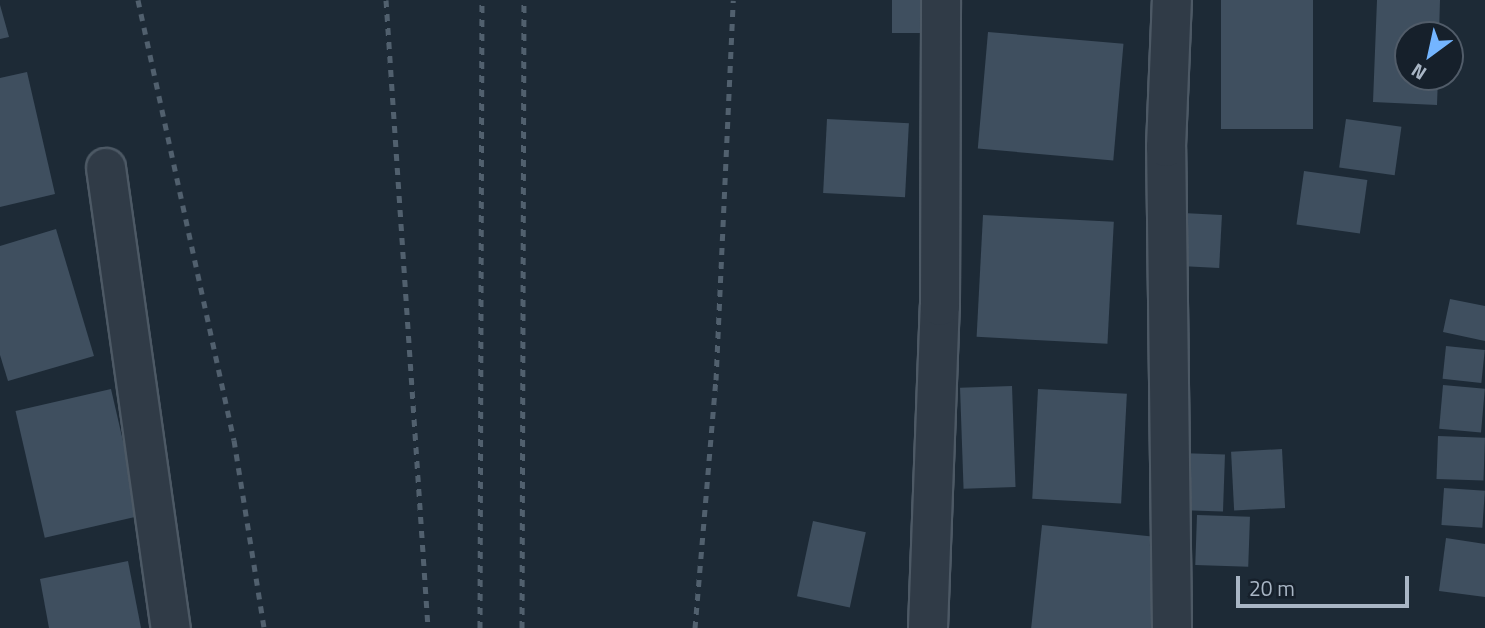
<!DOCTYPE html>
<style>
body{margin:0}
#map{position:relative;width:1485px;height:628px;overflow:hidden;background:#1d2a36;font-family:"Titillium Web",sans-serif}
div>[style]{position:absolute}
.building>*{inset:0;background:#3f4f5f;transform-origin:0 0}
.roads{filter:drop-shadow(2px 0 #4d5965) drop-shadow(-2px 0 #4d5965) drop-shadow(0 2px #4d5965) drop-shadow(0 -2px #4d5965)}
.minor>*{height:38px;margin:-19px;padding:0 19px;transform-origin:19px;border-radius:19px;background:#303b47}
.rail>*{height:5px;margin-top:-2.5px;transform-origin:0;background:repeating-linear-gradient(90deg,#51606e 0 7px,transparent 0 14px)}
span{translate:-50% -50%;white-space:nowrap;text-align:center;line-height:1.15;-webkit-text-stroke:7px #16202b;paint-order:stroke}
.north{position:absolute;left:1394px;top:21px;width:70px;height:70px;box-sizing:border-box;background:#16202b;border:2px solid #515c69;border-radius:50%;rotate:213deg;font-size:19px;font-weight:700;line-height:28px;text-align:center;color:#a9b6c5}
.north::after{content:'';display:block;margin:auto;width:24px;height:32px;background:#74b5ff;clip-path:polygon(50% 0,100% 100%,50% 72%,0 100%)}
.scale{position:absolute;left:1236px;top:576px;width:173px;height:32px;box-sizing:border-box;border:4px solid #a9b6c5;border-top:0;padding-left:9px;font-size:21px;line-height:24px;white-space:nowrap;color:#a9b6c5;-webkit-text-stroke:5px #16202b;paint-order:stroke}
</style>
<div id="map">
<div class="building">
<div style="left:892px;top:0;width:33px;height:33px"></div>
<div style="left:1221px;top:0;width:92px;height:129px"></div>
<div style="clip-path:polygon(1377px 0,1440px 0,1439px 35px,1408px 35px,1408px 77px,1438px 77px,1437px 105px,1373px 102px)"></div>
<div style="clip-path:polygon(0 5px,9px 37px,0 39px)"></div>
<div style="left:988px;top:32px;width:136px;height:117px;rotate:5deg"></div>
<div style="clip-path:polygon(27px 72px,55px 194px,0 207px,0 78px)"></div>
<div style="left:827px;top:119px;width:82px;height:74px;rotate:3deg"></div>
<div style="left:1346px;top:119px;width:56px;height:49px;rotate:8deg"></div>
<div style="left:1304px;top:171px;width:64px;height:54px;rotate:8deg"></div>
<div style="left:1183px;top:213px;width:39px;height:53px;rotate:3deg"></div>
<div style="left:983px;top:215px;width:131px;height:122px;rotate:3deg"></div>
<div style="clip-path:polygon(56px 229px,94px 356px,8px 381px,0 355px,0 246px)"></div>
<div style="clip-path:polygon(1450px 299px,1485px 306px,1485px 341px,1443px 332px)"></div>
<div style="left:1446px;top:346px;width:39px;height:33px;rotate:6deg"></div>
<div style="left:1443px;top:385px;width:42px;height:44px;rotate:5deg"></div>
<div style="left:1012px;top:386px;width:101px;height:52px;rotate:88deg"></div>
<div style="left:111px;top:389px;width:130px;height:98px;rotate:77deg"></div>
<div style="left:1038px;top:389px;width:89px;height:110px;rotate:3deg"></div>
<div style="left:1438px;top:436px;width:47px;height:43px;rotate:2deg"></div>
<div style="left:1282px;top:449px;width:59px;height:51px;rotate:87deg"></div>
<div style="left:1179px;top:453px;width:46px;height:57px;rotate:2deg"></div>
<div style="left:1444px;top:488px;width:41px;height:37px;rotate:4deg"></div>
<div style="left:1197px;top:515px;width:53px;height:50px;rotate:2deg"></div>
<div style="left:813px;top:521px;width:54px;height:77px;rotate:12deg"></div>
<div style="left:1042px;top:525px;width:125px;height:104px;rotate:6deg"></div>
<div style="clip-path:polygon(1446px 538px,1485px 544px,1485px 597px,1439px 591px)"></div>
<div style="clip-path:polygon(128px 561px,141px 628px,49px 628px,40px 579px)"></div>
</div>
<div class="roads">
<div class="minor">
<div style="left:106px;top:168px;width:465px;rotate:82deg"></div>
<div style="left:928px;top:628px;width:322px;rotate:-87.9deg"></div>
<div style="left:940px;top:306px;width:306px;rotate:-89.8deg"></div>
<div style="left:1172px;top:628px;width:481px;rotate:-90.7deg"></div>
<div style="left:1166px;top:147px;width:147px;rotate:-87.7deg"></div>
</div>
</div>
<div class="rail">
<div style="left:138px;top:0;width:450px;rotate:77.7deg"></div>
<div style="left:234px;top:440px;width:190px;rotate:80.9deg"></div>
<div style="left:386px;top:0;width:629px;rotate:86.17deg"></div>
<div style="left:480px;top:628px;width:628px;rotate:-89.82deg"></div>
<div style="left:522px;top:628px;width:628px;rotate:-89.82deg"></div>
<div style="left:695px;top:628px;width:249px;rotate:-85.2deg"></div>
<div style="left:716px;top:380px;width:380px;rotate:-87.4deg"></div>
</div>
<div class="north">N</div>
<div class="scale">20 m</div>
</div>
